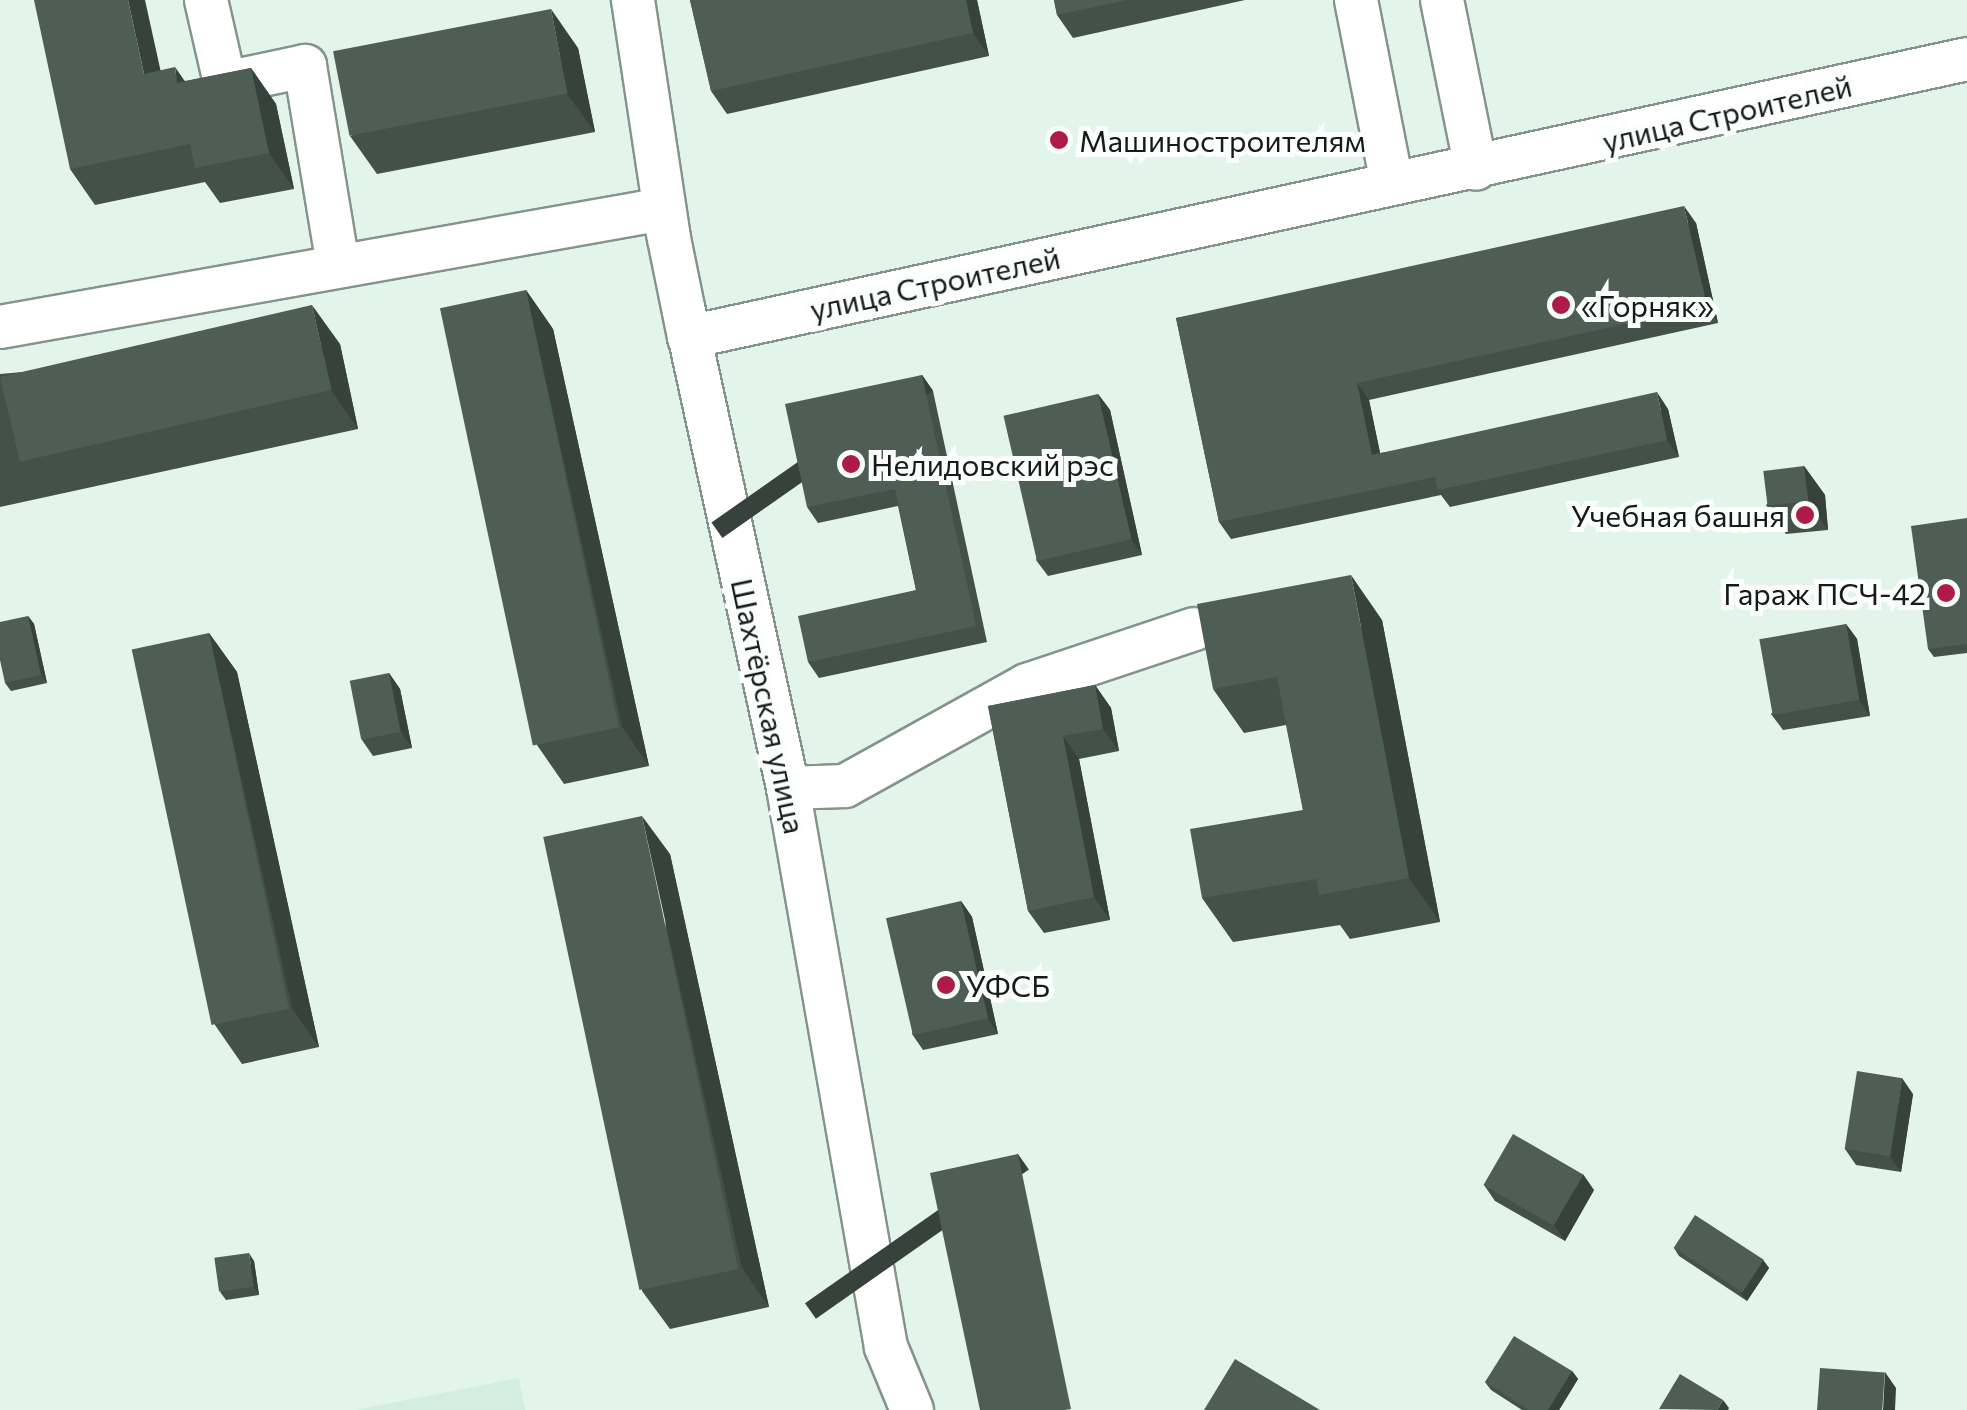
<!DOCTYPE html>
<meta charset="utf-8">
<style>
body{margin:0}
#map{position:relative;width:1967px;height:1410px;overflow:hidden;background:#e3f5eb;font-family:Commissioner,sans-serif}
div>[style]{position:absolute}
.built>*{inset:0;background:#d3edde}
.roads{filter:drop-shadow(2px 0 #84948b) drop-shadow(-2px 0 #84948b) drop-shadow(0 2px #84948b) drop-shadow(0 -2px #84948b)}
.street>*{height:42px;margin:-21px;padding:0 21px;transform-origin:21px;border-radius:21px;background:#fff}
.wall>*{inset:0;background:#445149}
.shaded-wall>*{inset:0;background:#37423c;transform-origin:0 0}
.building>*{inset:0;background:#4f5e55;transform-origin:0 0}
.dots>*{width:28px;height:28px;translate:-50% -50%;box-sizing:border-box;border:5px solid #fbfefc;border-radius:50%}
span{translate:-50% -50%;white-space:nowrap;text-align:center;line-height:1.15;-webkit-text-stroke:10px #fbfefc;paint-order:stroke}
.street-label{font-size:30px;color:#151b18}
.poi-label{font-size:30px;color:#151b18}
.left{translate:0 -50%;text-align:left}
.right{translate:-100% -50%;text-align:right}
</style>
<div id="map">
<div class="built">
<div style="clip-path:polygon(519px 1378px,525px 1410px,355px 1410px)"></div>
</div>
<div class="roads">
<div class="street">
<div style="left:206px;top:0;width:85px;rotate:77.1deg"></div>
<div style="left:225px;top:83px;width:82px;rotate:-12deg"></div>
<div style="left:305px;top:66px;width:203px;rotate:80.6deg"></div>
<div style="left:633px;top:0;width:240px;rotate:81.4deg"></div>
<div style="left:1356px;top:0;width:187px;rotate:78.9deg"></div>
<div style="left:1442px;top:0;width:172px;rotate:78.6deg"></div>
<div style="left:684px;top:311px;width:488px;rotate:77.7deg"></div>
<div style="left:788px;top:788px;width:568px;rotate:80.06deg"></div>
<div style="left:886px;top:1347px;width:68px;rotate:67.6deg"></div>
<div style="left:0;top:327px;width:673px;rotate:-10.09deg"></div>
<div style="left:663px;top:209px;width:131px;rotate:78.5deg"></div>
<div style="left:689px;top:337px;width:1308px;rotate:-12.27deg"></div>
<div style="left:788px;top:788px;width:57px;rotate:-2deg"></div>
<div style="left:845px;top:786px;width:208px;rotate:-29deg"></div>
<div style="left:1027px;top:685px;width:176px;rotate:-18.5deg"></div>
</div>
</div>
<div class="wall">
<div style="clip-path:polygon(690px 0,977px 0,989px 56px,727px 114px,711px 91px)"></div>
<div style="clip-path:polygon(1054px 0,1245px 0,1073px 38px,1057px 15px)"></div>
<div style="clip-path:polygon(578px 48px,595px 132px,377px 174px,350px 136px)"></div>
<div style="clip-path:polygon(251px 68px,276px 104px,294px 189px,220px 203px,205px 182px,95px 205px,70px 169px,160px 70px,185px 81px)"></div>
<div style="clip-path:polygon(1696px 223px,1718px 323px,1369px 400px,1380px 453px,1668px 409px,1679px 457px,1450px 507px,1441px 495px,1231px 539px,1219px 522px,1176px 318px)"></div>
<div style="clip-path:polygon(526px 290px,553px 329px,649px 766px,564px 784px,537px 745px)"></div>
<div style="clip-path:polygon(340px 344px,358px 429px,0 507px,0 374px)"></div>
<div style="clip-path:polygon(922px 375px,933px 391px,987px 642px,819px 678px,808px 662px,916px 590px,898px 506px,818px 523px,807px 507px)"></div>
<div style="clip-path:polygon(1098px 394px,1110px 410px,1142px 555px,1048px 576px,1036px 560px)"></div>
<div style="clip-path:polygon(1804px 466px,1825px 495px,1828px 530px,1786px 534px,1766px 505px)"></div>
<div style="clip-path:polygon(1967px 518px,1967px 653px,1934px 657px,1928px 649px)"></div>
<div style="clip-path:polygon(28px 616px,34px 624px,47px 683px,11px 691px,5px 683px)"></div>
<div style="clip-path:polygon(1382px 620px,1440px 922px,1350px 939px,1340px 925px,1233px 942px,1202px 898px,1303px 810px,1286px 725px,1244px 733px,1213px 689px)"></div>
<div style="clip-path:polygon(1846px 624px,1857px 639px,1870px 716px,1783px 730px,1771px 714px)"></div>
<div style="clip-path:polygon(209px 633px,237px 672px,319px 1047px,242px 1064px,215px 1025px)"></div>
<div style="clip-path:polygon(389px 673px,400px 689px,412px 748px,373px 756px,362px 740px)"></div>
<div style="clip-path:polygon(1095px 685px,1111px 708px,1119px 751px,1079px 759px,1110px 920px,1044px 933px,1028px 911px,988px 706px)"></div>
<div style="clip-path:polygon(670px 854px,769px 1307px,670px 1329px,642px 1291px)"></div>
<div style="clip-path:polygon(961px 901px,972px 917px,998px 1034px,923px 1050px,912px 1034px)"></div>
<div style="clip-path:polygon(1913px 1094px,1901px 1172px,1856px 1165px,1845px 1149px)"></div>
<div style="clip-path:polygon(1484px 1185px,1594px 1190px,1565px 1241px,1495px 1201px)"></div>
<div style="clip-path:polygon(1674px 1248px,1763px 1260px,1769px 1268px,1747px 1301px,1679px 1256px)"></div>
<div style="clip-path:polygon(254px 1261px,259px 1295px,226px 1300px,220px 1292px)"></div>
<div style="clip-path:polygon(1572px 1371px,1578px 1379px,1559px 1410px,1522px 1410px,1491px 1390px,1485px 1382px)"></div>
</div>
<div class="shaded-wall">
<div style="clip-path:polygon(128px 0,145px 0,169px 109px,144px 74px)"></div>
<div style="clip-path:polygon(966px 0,977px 0,989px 56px,973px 33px)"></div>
<div style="clip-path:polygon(551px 9px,578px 48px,595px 132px,567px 94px)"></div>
<div style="clip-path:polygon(175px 67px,200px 103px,177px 83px)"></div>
<div style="clip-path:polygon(251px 68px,276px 104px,294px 189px,269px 153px)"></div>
<div style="clip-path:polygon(1684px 206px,1696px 223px,1718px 323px,1707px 306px)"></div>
<div style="clip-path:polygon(526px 290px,553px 329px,649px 766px,622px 727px)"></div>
<div style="clip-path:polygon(312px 305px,340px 344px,358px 429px,331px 390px)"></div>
<div style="left:922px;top:375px;width:19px;height:257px;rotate:55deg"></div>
<div style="clip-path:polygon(1357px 383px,1369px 400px,1384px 472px,1372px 455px)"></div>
<div style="clip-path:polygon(1657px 392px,1668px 409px,1679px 457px,1667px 440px)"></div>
<div style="clip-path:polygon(1098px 394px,1110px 410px,1142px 555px,1131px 539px)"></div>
<div style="clip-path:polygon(1804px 466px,1825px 495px,1828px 530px,1808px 501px)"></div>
<div style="clip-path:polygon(1351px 575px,1382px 620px,1440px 922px,1409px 878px)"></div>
<div style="clip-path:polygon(28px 616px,34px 624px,47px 683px,41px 675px)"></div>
<div style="clip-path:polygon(1846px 624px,1857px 639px,1870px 716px,1859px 700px)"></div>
<div style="clip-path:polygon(209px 633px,237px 672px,319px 1047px,292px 1008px)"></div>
<div style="clip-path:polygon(389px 673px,400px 689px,412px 748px,401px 732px)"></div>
<div style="clip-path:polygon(1095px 685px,1111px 708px,1119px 751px,1103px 729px)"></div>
<div style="clip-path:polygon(1063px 736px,1079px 759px,1110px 920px,1094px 897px)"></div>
<div style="clip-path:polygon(642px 816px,670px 854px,769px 1307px,742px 1268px)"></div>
<div style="clip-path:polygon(961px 901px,972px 917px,998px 1034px,987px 1018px)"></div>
<div style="clip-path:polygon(1902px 1078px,1913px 1094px,1901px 1172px,1890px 1156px)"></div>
<div style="left:1018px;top:1154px;width:19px;height:260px;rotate:55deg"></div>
<div style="clip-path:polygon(1583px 1174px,1594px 1190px,1565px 1241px,1554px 1225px)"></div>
<div style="clip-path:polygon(249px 1253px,254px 1261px,259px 1295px,254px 1287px)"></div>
<div style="clip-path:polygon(1763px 1260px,1769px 1268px,1747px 1301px,1741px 1293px)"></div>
<div style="clip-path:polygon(1572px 1371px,1578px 1379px,1559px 1410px,1548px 1410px)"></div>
<div style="clip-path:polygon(1885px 1372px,1896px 1388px,1895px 1410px,1883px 1410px)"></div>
<div style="clip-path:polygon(1723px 1400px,1729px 1408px,1728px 1410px,1717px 1410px)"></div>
</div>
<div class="building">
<div style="clip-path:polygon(34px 0,128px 0,144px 74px,175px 67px,177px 83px,251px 68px,269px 153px,195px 168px,190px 144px,70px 169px)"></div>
<div style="clip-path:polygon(690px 0,966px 0,973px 33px,711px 91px)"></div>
<div style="clip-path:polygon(1054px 0,1127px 0,1057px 15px)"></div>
<div style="left:551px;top:9px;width:86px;height:222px;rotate:79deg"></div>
<div style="clip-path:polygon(1684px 206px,1707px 306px,1357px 383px,1372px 455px,1657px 392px,1667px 440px,1438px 490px,1435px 477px,1219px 522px,1176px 318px)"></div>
<div style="left:526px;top:290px;width:447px;height:88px;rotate:78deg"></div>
<div style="left:312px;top:305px;width:87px;height:320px;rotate:77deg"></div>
<div style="clip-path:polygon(922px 375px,976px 626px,808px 662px,798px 616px,916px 590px,895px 489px,807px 507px,785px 404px)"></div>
<div style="left:1098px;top:394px;width:149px;height:97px;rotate:77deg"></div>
<div style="left:1804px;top:466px;width:35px;height:41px;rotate:83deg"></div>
<div style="clip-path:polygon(1967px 518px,1967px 644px,1928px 649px,1911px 526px)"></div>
<div style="clip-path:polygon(1351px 575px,1409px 878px,1319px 895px,1316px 879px,1202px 898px,1190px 829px,1303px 810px,1277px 677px,1213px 689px,1197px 604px)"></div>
<div style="clip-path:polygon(28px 616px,41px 675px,5px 683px,0 660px,0 622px)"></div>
<div style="left:1846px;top:624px;width:77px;height:88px;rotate:80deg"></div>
<div style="left:209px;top:633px;width:384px;height:79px;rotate:78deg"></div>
<div style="left:389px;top:673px;width:60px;height:40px;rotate:79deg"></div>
<div style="clip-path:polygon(1095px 685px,1103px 729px,1063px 736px,1094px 897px,1028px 911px,988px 706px)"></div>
<div style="left:642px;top:816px;width:463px;height:101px;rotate:78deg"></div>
<div style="left:961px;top:901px;width:120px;height:77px;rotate:77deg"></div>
<div style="left:1857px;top:1071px;width:46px;height:79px;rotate:9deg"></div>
<div style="left:1513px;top:1134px;width:81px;height:59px;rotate:30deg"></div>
<div style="clip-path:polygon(1018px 1154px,1071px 1409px,1065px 1410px,980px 1410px,930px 1173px)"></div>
<div style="left:1695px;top:1215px;width:82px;height:39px;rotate:33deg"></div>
<div style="left:249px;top:1253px;width:34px;height:35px;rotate:82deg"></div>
<div style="clip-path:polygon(1514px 1336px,1572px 1371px,1548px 1410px,1529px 1410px,1485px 1382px)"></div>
<div style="clip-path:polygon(1235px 1359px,1320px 1410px,1204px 1410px)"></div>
<div style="left:1820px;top:1368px;width:65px;height:42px;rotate:4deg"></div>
<div style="clip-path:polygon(1680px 1374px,1723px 1400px,1717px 1410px,1659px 1409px)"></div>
</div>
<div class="dots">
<div style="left:1059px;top:140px;background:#ae1b49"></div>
<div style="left:1561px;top:305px;background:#ae1b49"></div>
<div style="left:851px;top:464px;background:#ae1b49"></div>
<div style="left:1805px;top:515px;background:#ae1b49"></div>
<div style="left:1946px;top:593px;background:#ae1b49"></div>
<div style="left:946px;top:985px;background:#ae1b49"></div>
</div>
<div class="street-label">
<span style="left:1727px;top:113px;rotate:-13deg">улица Строителей</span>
<span style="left:935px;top:283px;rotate:-12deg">улица Строителей</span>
<span style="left:769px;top:706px;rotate:78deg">Шахтёрская улица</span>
</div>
<div class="poi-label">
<span class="left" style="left:1079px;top:140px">Машиностроителям</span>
<span class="left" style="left:1581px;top:305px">«Горняк»</span>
<span class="left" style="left:871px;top:464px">Нелидовский рэс</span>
<span class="right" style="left:1785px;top:515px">Учебная башня</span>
<span class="right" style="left:1926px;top:593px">Гараж ПСЧ-42</span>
<span class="left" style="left:966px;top:985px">УФСБ</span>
</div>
</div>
